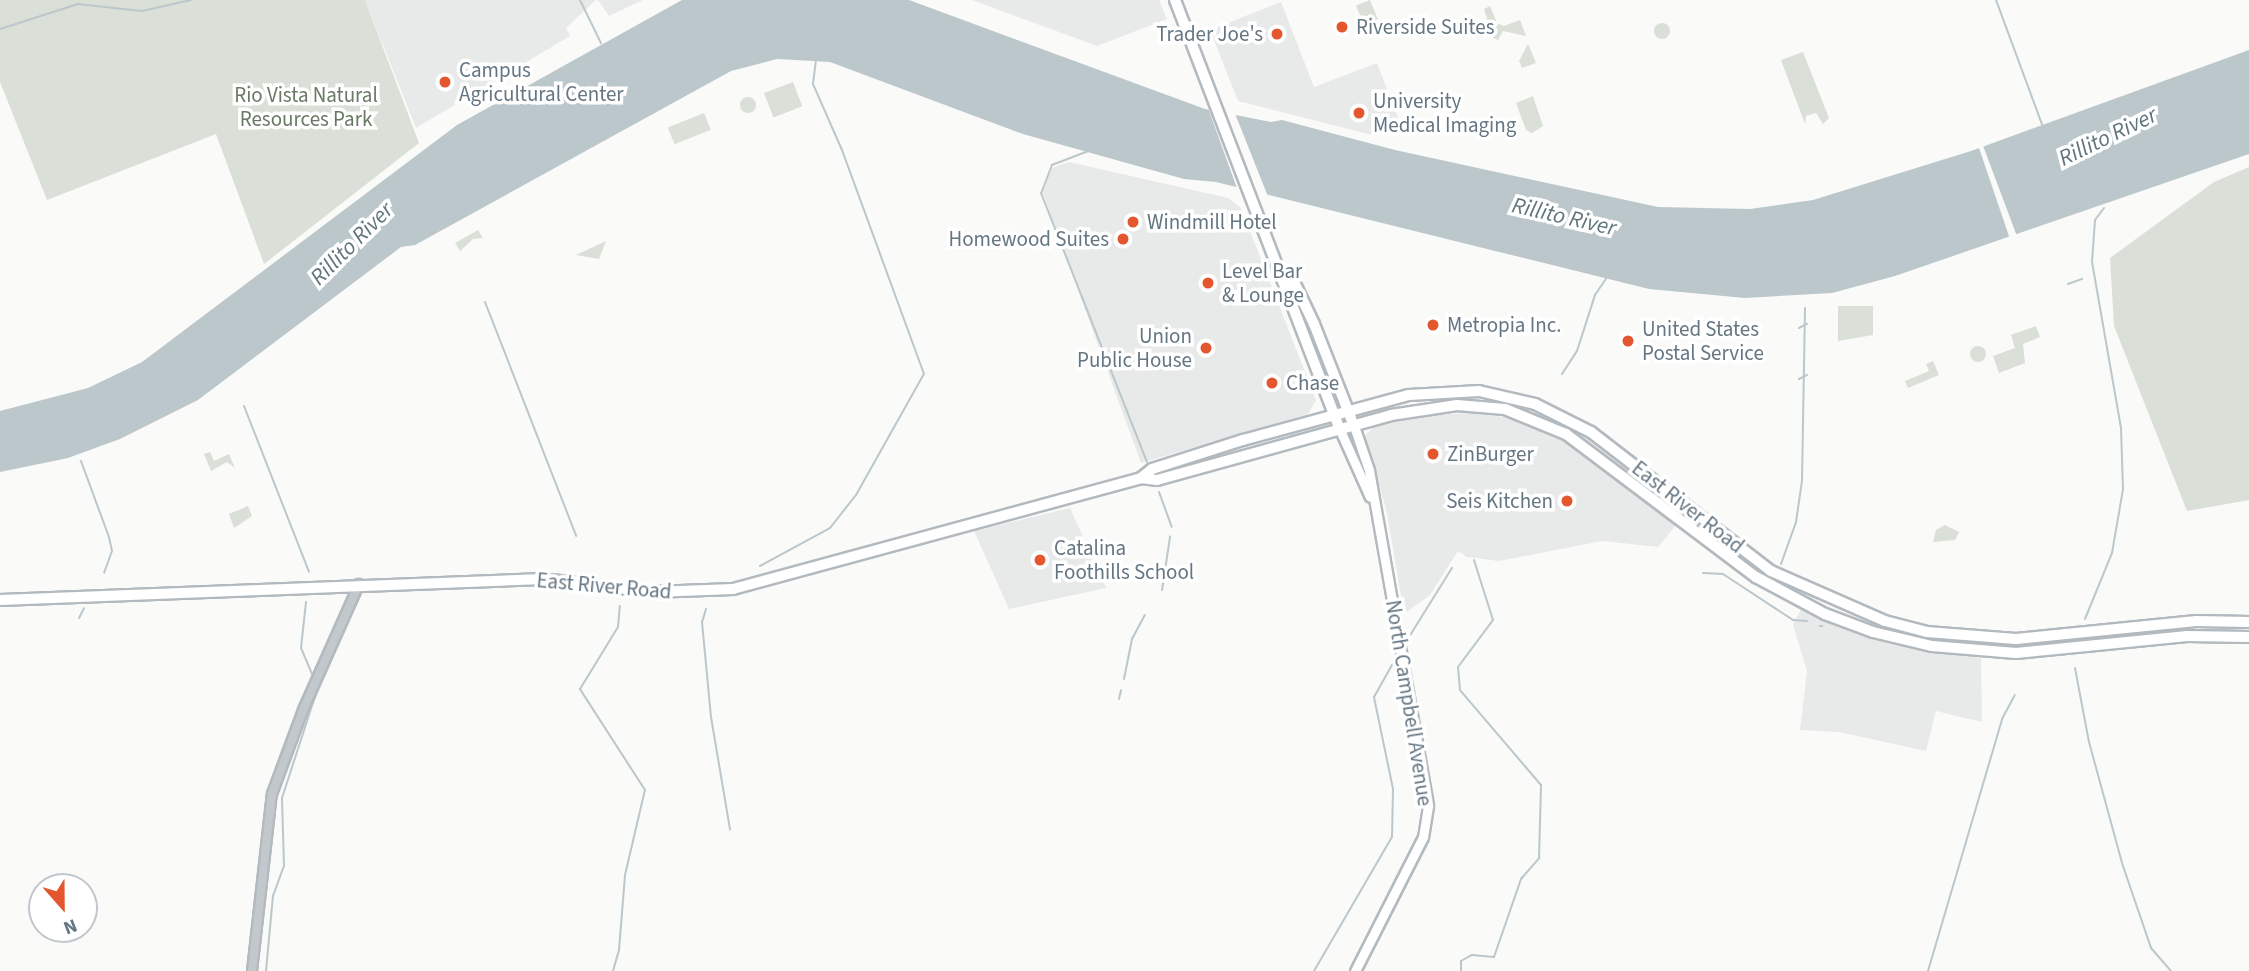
<!DOCTYPE html>
<style>
body{margin:0}
#map{position:relative;width:2249px;height:971px;overflow:hidden;background:#fafaf8;font-family:"Source Sans 3",sans-serif}
div>[style]{position:absolute}
.built>*{inset:0;background:#e8e9e9}
.green>*{inset:0;background:#dadfd7;transform-origin:0 0}
.round{border-radius:50%}
.water>*{inset:0;background:#bbc7cb}
.pier>*{inset:0;background:#fafaf8}
.stream>*{height:2px;margin:-1px;padding:0 1px;transform-origin:1px;border-radius:1px;background:#bbc7cb}
.roads{filter:drop-shadow(2px 0 #b3babf) drop-shadow(-2px 0 #b3babf) drop-shadow(0 2px #b3babf) drop-shadow(0 -2px #b3babf)}
.tertiary>*{height:8px;margin:-4px;padding:0 4px;transform-origin:4px;border-radius:4px;background:#c3c8cc}
.secondary>*{height:9px;margin:-4.5px;padding:0 4.5px;transform-origin:4.5px;border-radius:4.5px;background:#fff}
.primary>*{height:10px;margin:-5px;padding:0 5px;transform-origin:5px;border-radius:5px;background:#fff}
.dots>*{width:19px;height:19px;translate:-50% -50%;box-sizing:border-box;border:4px solid #fff;border-radius:50%}
span{translate:-50% -50%;white-space:nowrap;text-align:center;line-height:1.15;-webkit-text-stroke:7px #fff;paint-order:stroke}
.poi-label{font-size:21px;color:#657683}
.left{translate:0 -50%;text-align:left}
.right{translate:-100% -50%;text-align:right}
.park-label{font-size:21px;color:#687a64}
.street-label{font-size:21px;color:#657683}
.water-label{font-size:23px;color:#60757c;font-style:italic}
.north{position:absolute;left:28px;top:873px;width:70px;height:70px;box-sizing:border-box;background:#fff;border:2px solid #c1c8cd;border-radius:50%;rotate:159deg;font-size:19px;font-weight:700;line-height:28px;text-align:center;color:#657683}
.north::after{content:'';display:block;margin:auto;width:24px;height:32px;background:#e4572e;clip-path:polygon(50% 0,100% 100%,50% 72%,0 100%)}
</style>
<div id="map">
<div class="built">
<div style="clip-path:polygon(365px 0,596px 0,566px 28px,570px 36px,416px 128px)"></div>
<div style="clip-path:polygon(598px 0,643px 0,609px 16px)"></div>
<div style="clip-path:polygon(972px 0,1159px 0,1167px 19px,1097px 46px)"></div>
<div style="clip-path:polygon(1281px 2px,1314px 87px,1377px 63px,1401px 126px,1376px 136px,1238px 101px,1210px 30px)"></div>
<div style="clip-path:polygon(1069px 162px,1228px 198px,1241px 208px,1316px 400px,1308px 414px,1141px 463px,1042px 191px,1052px 168px)"></div>
<div style="clip-path:polygon(1482px 412px,1525px 422px,1564px 439px,1677px 524px,1658px 547px,1602px 541px,1499px 561px,1467px 557px,1458px 551px,1430px 595px,1404px 614px,1387px 513px,1365px 435px,1374px 427px,1407px 417px)"></div>
<div style="clip-path:polygon(1070px 508px,1106px 588px,1009px 609px,974px 531px)"></div>
<div style="clip-path:polygon(1801px 609px,1875px 639px,1981px 658px,1982px 722px,1936px 711px,1926px 751px,1839px 732px,1800px 730px,1807px 671px,1793px 625px)"></div>
</div>
<div class="green">
<div style="clip-path:polygon(0 0,365px 0,419px 143px,264px 264px,216px 134px,47px 200px,0 82px)"></div>
<div style="left:1370px;top:0;width:29px;height:15px;rotate:68deg"></div>
<div style="clip-path:polygon(1490px 6px,1497px 23px,1504px 26px,1520px 20px,1526px 36px,1503px 31px,1498px 40px,1493px 38px,1484px 9px)"></div>
<div class="round" style="left:1654px;top:23px;width:16px;height:16px"></div>
<div style="clip-path:polygon(1528px 44px,1536px 63px,1522px 68px,1519px 61px)"></div>
<div style="clip-path:polygon(1803px 52px,1829px 118px,1823px 124px,1816px 113px,1806px 116px,1805px 124px,1781px 60px)"></div>
<div style="left:793px;top:82px;width:26px;height:31px;rotate:69deg"></div>
<div style="clip-path:polygon(1533px 96px,1543px 126px,1532px 133px,1526px 130px,1516px 103px)"></div>
<div class="round" style="left:740px;top:97px;width:16px;height:16px"></div>
<div style="left:704px;top:113px;width:18px;height:39px;rotate:68deg"></div>
<div style="clip-path:polygon(2249px 167px,2249px 500px,2187px 511px,2114px 326px,2110px 258px,2214px 182px)"></div>
<div style="clip-path:polygon(478px 230px,483px 238px,473px 239px,460px 251px,455px 243px)"></div>
<div style="clip-path:polygon(606px 241px,599px 259px,576px 255px)"></div>
<div style="clip-path:polygon(1838px 306px,1873px 306px,1873px 335px,1838px 341px)"></div>
<div style="clip-path:polygon(2036px 326px,2040px 337px,2023px 344px,2025px 363px,1999px 373px,1993px 356px,2015px 348px,2011px 335px)"></div>
<div class="round" style="left:1970px;top:346px;width:16px;height:16px"></div>
<div style="clip-path:polygon(1933px 361px,1939px 375px,1908px 388px,1905px 381px,1929px 371px,1926px 364px)"></div>
<div style="clip-path:polygon(210px 452px,214px 461px,229px 454px,235px 468px,227px 462px,211px 471px,204px 454px)"></div>
<div style="clip-path:polygon(248px 506px,252px 516px,234px 528px,229px 514px)"></div>
<div style="clip-path:polygon(1945px 525px,1959px 532px,1955px 540px,1933px 542px,1936px 530px)"></div>
</div>
<div class="water">
<div style="clip-path:polygon(682px 0,909px 0,1205px 109px,1271px 122px,1282px 120px,1395px 150px,1658px 207px,1750px 209px,1813px 200px,1971px 151px,2249px 50px,2249px 154px,1895px 276px,1832px 293px,1745px 298px,1649px 289px,1216px 182px,1184px 179px,1023px 134px,830px 62px,777px 59px,731px 71px,415px 245px,401px 247px,198px 400px,120px 439px,68px 458px,0 472px,0 411px,88px 388px,142px 362px,457px 125px)"></div>
</div>
<div class="pier">
<div style="clip-path:polygon(1207px 105px,1234px 111px,1269px 199px,1238px 191px)"></div>
<div style="clip-path:polygon(1982px 143px,2018px 239px,2011px 242px,1978px 145px)"></div>
</div>
<div class="stream">
<div style="left:580px;top:0;width:48px;rotate:64deg"></div>
<div style="left:1996px;top:0;width:135px;rotate:69.7deg"></div>
<div style="left:0;top:29px;width:82px;rotate:-17.8deg"></div>
<div style="left:78px;top:4px;width:64px;rotate:6.2deg"></div>
<div style="left:142px;top:11px;width:50px;rotate:-12.7deg"></div>
<div style="left:1091px;top:150px;width:42px;rotate:159deg"></div>
<div style="left:1052px;top:165px;width:30px;rotate:111deg"></div>
<div style="left:1041px;top:193px;width:289px;rotate:68.5deg"></div>
<div style="left:2068px;top:284px;width:15px;rotate:-20deg"></div>
<div style="left:485px;top:302px;width:251px;rotate:68.7deg"></div>
<div style="left:1799px;top:328px;width:9px;rotate:-27deg"></div>
<div style="left:1562px;top:374px;width:27px;rotate:-57deg"></div>
<div style="left:1577px;top:351px;width:59px;rotate:-72.2deg"></div>
<div style="left:1595px;top:295px;width:22px;rotate:-56deg"></div>
<div style="left:1799px;top:379px;width:9px;rotate:-27deg"></div>
<div style="left:244px;top:406px;width:178px;rotate:68.6deg"></div>
<div style="left:81px;top:461px;width:81px;rotate:69.8deg"></div>
<div style="left:109px;top:537px;width:14px;rotate:78deg"></div>
<div style="left:112px;top:551px;width:23px;rotate:110deg"></div>
<div style="left:1159px;top:492px;width:37px;rotate:70deg"></div>
<div style="left:1781px;top:564px;width:45px;rotate:-70.3deg"></div>
<div style="left:1796px;top:522px;width:41px;rotate:-81.7deg"></div>
<div style="left:1802px;top:481px;width:173px;rotate:-89deg"></div>
<div style="left:760px;top:566px;width:80px;rotate:-28.5deg"></div>
<div style="left:830px;top:528px;width:42px;rotate:-51.8deg"></div>
<div style="left:856px;top:495px;width:139px;rotate:-60.7deg"></div>
<div style="left:924px;top:374px;width:239px;rotate:-110.1deg"></div>
<div style="left:842px;top:150px;width:72px;rotate:-113.7deg"></div>
<div style="left:813px;top:84px;width:25px;rotate:-83deg"></div>
<div style="left:1703px;top:573px;width:20px;rotate:3deg"></div>
<div style="left:1723px;top:574px;width:84px;rotate:33.3deg"></div>
<div style="left:1793px;top:620px;width:14px;rotate:4deg"></div>
<div style="left:1162px;top:590px;width:54px;rotate:-81.4deg"></div>
<div style="left:306px;top:602px;width:46px;rotate:96.2deg"></div>
<div style="left:301px;top:648px;width:34px;rotate:67deg"></div>
<div style="left:706px;top:609px;width:14px;rotate:107deg"></div>
<div style="left:702px;top:622px;width:95px;rotate:84.6deg"></div>
<div style="left:711px;top:717px;width:114px;rotate:80.4deg"></div>
<div style="left:79px;top:618px;width:11px;rotate:-63deg"></div>
<div style="left:2085px;top:619px;width:71px;rotate:-67.8deg"></div>
<div style="left:2112px;top:553px;width:65px;rotate:-80.2deg"></div>
<div style="left:2123px;top:489px;width:61px;rotate:-91.9deg"></div>
<div style="left:2121px;top:428px;width:169px;rotate:-99.9deg"></div>
<div style="left:2092px;top:262px;width:42px;rotate:-85.9deg"></div>
<div style="left:2095px;top:220px;width:15px;rotate:-53deg"></div>
<div style="left:1820px;top:626px;width:2px"></div>
<div style="left:1404px;top:645px;width:91px;rotate:-58.1deg"></div>
<div style="left:2075px;top:668px;width:75px;rotate:79.3deg"></div>
<div style="left:2089px;top:742px;width:129px;rotate:74.7deg"></div>
<div style="left:2123px;top:866px;width:87px;rotate:71.1deg"></div>
<div style="left:2151px;top:948px;width:30px;rotate:49deg"></div>
<div style="left:1124px;top:679px;width:41px;rotate:-78.7deg"></div>
<div style="left:1132px;top:639px;width:27px;rotate:-62deg"></div>
<div style="left:1119px;top:699px;width:9px;rotate:-77deg"></div>
<div style="left:266px;top:971px;width:75px;rotate:-84.7deg"></div>
<div style="left:273px;top:896px;width:32px;rotate:-70deg"></div>
<div style="left:284px;top:866px;width:68px;rotate:-91.7deg"></div>
<div style="left:282px;top:798px;width:117px;rotate:-72deg"></div>
<div style="left:613px;top:971px;width:22px;rotate:-74deg"></div>
<div style="left:619px;top:950px;width:75px;rotate:-85.4deg"></div>
<div style="left:625px;top:875px;width:87px;rotate:-76.8deg"></div>
<div style="left:645px;top:790px;width:120px;rotate:-122.8deg"></div>
<div style="left:580px;top:689px;width:73px;rotate:-58.5deg"></div>
<div style="left:618px;top:627px;width:21px;rotate:-85deg"></div>
<div style="left:1314px;top:971px;width:155px;rotate:-59.8deg"></div>
<div style="left:1392px;top:837px;width:48px;rotate:-88.8deg"></div>
<div style="left:1393px;top:789px;width:94px;rotate:-101.7deg"></div>
<div style="left:1374px;top:697px;width:47px;rotate:-60.7deg"></div>
<div style="left:1461px;top:971px;width:10px;rotate:-90deg"></div>
<div style="left:1461px;top:961px;width:13px;rotate:-29deg"></div>
<div style="left:1472px;top:955px;width:22px;rotate:5deg"></div>
<div style="left:1494px;top:957px;width:83px;rotate:-70.9deg"></div>
<div style="left:1521px;top:879px;width:28px;rotate:-49deg"></div>
<div style="left:1539px;top:858px;width:73px;rotate:-88.4deg"></div>
<div style="left:1541px;top:785px;width:125px;rotate:-130.5deg"></div>
<div style="left:1460px;top:690px;width:23px;rotate:-95deg"></div>
<div style="left:1458px;top:667px;width:59px;rotate:-53.3deg"></div>
<div style="left:1493px;top:620px;width:63px;rotate:-107.6deg"></div>
<div style="left:1928px;top:971px;width:263px;rotate:-73.6deg"></div>
<div style="left:2002px;top:719px;width:27px;rotate:-62deg"></div>
</div>
<div class="roads">
<div class="tertiary">
<div style="left:252px;top:971px;width:178px;rotate:-83.6deg"></div>
<div style="left:272px;top:794px;width:90px;rotate:-69.7deg"></div>
<div style="left:303px;top:710px;width:138px;rotate:-66deg"></div>
</div>
<div class="secondary">
<div style="left:1354px;top:426px;width:46px;rotate:71.2deg"></div>
<div style="left:1369px;top:470px;width:341px;rotate:80deg"></div>
<div style="left:1428px;top:806px;width:31px;rotate:99deg"></div>
<div style="left:1423px;top:837px;width:150px;rotate:116.9deg"></div>
<div style="left:1340px;top:430px;width:73px;rotate:65.9deg"></div>
</div>
<div class="primary">
<div style="left:1175px;top:0;width:461px;rotate:69deg"></div>
<div style="left:1284px;top:277px;width:13px;rotate:32deg"></div>
<div style="left:1295px;top:284px;width:44px;rotate:64.6deg"></div>
<div style="left:1314px;top:324px;width:110px;rotate:68.6deg"></div>
<div style="left:1141px;top:478px;width:14px;rotate:-39deg"></div>
<div style="left:1152px;top:469px;width:96px;rotate:-17.7deg"></div>
<div style="left:1243px;top:440px;width:172px;rotate:-15.2deg"></div>
<div style="left:1409px;top:395px;width:70px;rotate:-3.3deg"></div>
<div style="left:1479px;top:391px;width:57px;rotate:13.1deg"></div>
<div style="left:1535px;top:404px;width:63px;rotate:26.6deg"></div>
<div style="left:1591px;top:432px;width:227px;rotate:37.7deg"></div>
<div style="left:1771px;top:571px;width:124px;rotate:23.7deg"></div>
<div style="left:1885px;top:621px;width:43px;rotate:14.7deg"></div>
<div style="left:1927px;top:632px;width:89px;rotate:4.5deg"></div>
<div style="left:2016px;top:639px;width:181px;rotate:-5.7deg"></div>
<div style="left:2196px;top:621px;width:53px;rotate:1.1deg"></div>
<div style="left:0;top:600px;width:543px;rotate:-2.21deg"></div>
<div style="left:543px;top:579px;width:111px;rotate:6.7deg"></div>
<div style="left:653px;top:592px;width:80px;rotate:-2.1deg"></div>
<div style="left:733px;top:589px;width:423px;rotate:-15.2deg"></div>
<div style="left:1141px;top:478px;width:16px;rotate:7deg"></div>
<div style="left:1157px;top:480px;width:243px;rotate:-15.5deg"></div>
<div style="left:1391px;top:415px;width:67px;rotate:-8.6deg"></div>
<div style="left:1457px;top:405px;width:48px;rotate:4.8deg"></div>
<div style="left:1505px;top:409px;width:66px;rotate:22.3deg"></div>
<div style="left:1566px;top:434px;width:238px;rotate:37deg"></div>
<div style="left:1756px;top:577px;width:78px;rotate:28.2deg"></div>
<div style="left:1825px;top:614px;width:51px;rotate:20.6deg"></div>
<div style="left:1873px;top:632px;width:61px;rotate:13.3deg"></div>
<div style="left:1932px;top:646px;width:84px;rotate:4.8deg"></div>
<div style="left:2016px;top:653px;width:172px;rotate:-5.7deg"></div>
<div style="left:2187px;top:636px;width:62px;rotate:0.9deg"></div>
</div>
</div>
<div class="dots">
<div style="left:1342px;top:27px;background:#e4572e"></div>
<div style="left:1277px;top:34px;background:#e4572e"></div>
<div style="left:445px;top:82px;background:#e4572e"></div>
<div style="left:1359px;top:113px;background:#e4572e"></div>
<div style="left:1133px;top:222px;background:#e4572e"></div>
<div style="left:1123px;top:239px;background:#e4572e"></div>
<div style="left:1208px;top:283px;background:#e4572e"></div>
<div style="left:1433px;top:325px;background:#e4572e"></div>
<div style="left:1628px;top:341px;background:#e4572e"></div>
<div style="left:1206px;top:348px;background:#e4572e"></div>
<div style="left:1272px;top:383px;background:#e4572e"></div>
<div style="left:1433px;top:454px;background:#e4572e"></div>
<div style="left:1567px;top:501px;background:#e4572e"></div>
<div style="left:1040px;top:560px;background:#e4572e"></div>
</div>
<div class="poi-label">
<span class="left" style="left:1356px;top:27px">Riverside Suites</span>
<span class="right" style="left:1263px;top:34px">Trader Joe's</span>
<span class="left" style="left:459px;top:82px">Campus<br>Agricultural Center</span>
<span class="left" style="left:1373px;top:113px">University<br>Medical Imaging</span>
<span class="left" style="left:1147px;top:222px">Windmill Hotel</span>
<span class="right" style="left:1109px;top:239px">Homewood Suites</span>
<span class="left" style="left:1222px;top:283px">Level Bar<br>&amp; Lounge</span>
<span class="left" style="left:1447px;top:325px">Metropia Inc.</span>
<span class="left" style="left:1642px;top:341px">United States<br>Postal Service</span>
<span class="right" style="left:1192px;top:348px">Union<br>Public House</span>
<span class="left" style="left:1286px;top:383px">Chase</span>
<span class="left" style="left:1447px;top:454px">ZinBurger</span>
<span class="right" style="left:1553px;top:501px">Seis Kitchen</span>
<span class="left" style="left:1054px;top:560px">Catalina<br>Foothills School</span>
</div>
<div class="park-label">
<span style="left:306px;top:107px">Rio Vista Natural<br>Resources Park</span>
</div>
<div class="street-label">
<span style="left:1688px;top:507px;rotate:38deg">East River Road</span>
<span style="left:604px;top:586px;rotate:5deg">East River Road</span>
<span style="left:1409px;top:703px;rotate:81deg">North Campbell Avenue</span>
</div>
<div class="water-label">
<span style="left:2108px;top:137px;rotate:-26deg">Rillito River</span>
<span style="left:1564px;top:217px;rotate:13deg">Rillito River</span>
<span style="left:352px;top:244px;rotate:-45deg">Rillito River</span>
</div>
<div class="north">N</div>
</div>
